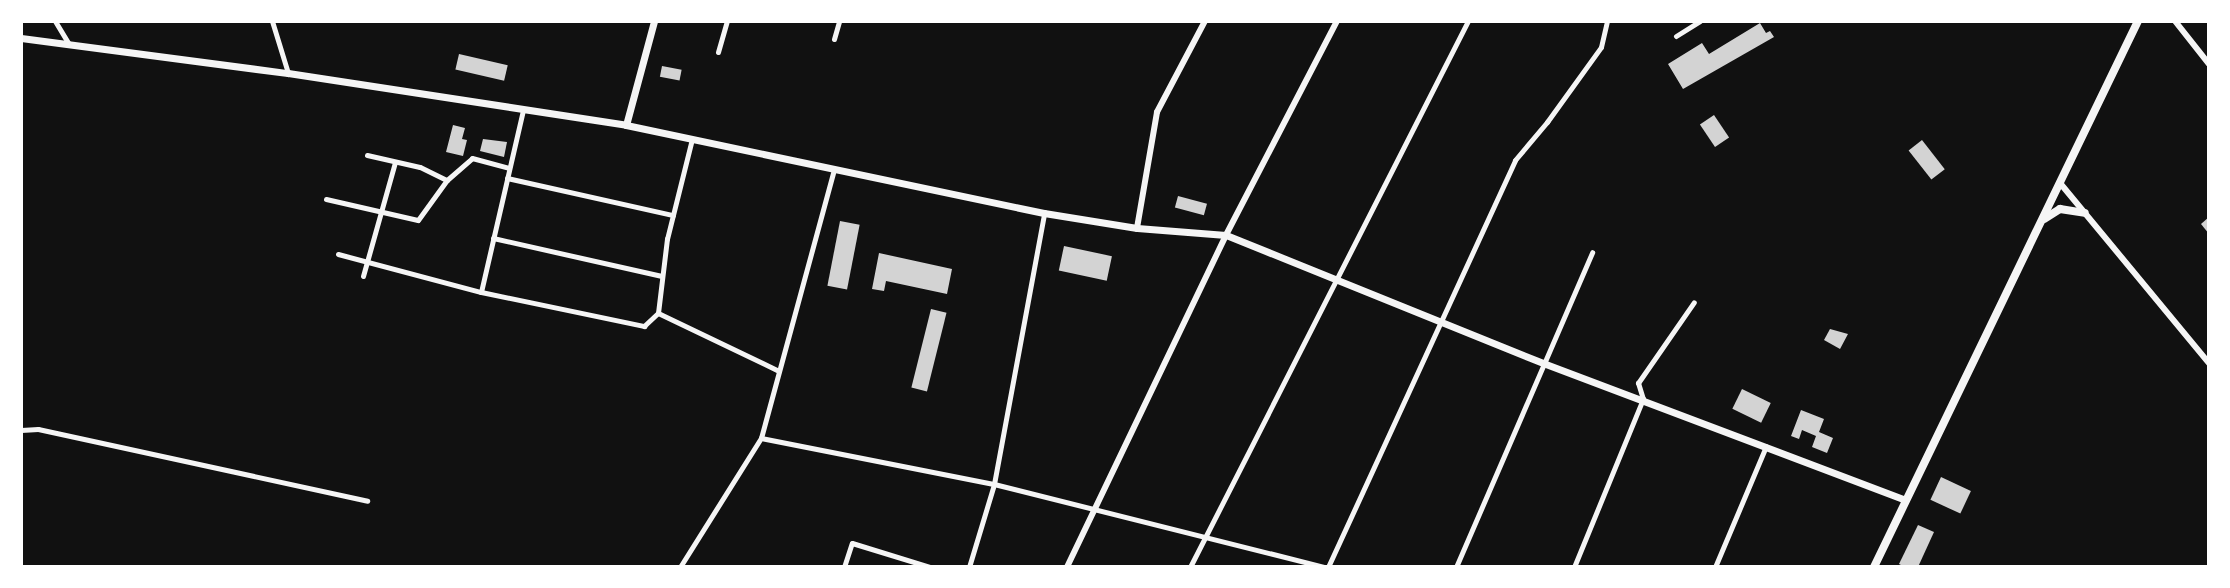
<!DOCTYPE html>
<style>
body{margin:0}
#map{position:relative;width:2230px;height:588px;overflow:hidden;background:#111;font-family:"Open Sans",sans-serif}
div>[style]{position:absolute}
.building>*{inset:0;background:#d3d3d3;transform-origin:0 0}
.minor>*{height:5px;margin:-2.5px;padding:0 2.5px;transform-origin:2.5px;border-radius:2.5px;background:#f5f5f5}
.tertiary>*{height:6px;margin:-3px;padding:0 3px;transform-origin:3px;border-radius:3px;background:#f5f5f5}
.secondary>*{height:7px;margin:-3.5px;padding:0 3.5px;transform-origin:3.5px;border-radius:3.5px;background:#f5f5f5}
.primary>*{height:8px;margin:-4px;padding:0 4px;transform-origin:4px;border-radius:4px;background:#f5f5f5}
span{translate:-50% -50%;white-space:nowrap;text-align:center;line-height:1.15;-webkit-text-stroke:5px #fff;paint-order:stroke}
.frame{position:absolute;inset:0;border:23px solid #fff;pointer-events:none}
</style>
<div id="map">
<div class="building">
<div style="clip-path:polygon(1760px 23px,1766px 33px,1770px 31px,1774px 37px,1683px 89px,1668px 64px,1702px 43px,1709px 54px)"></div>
<div style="left:459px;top:54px;width:50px;height:16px;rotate:13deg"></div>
<div style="left:662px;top:66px;width:20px;height:11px;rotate:11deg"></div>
<div style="left:1714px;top:115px;width:27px;height:17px;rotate:56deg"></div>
<div style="clip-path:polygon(453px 125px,465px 128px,462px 139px,467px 140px,463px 156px,446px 152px)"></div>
<div style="clip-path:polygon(483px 139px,507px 142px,504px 157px,480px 151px)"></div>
<div style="left:1922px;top:140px;width:37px;height:17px;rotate:52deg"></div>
<div style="left:1178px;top:196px;width:30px;height:12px;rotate:15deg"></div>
<div style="clip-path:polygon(2209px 217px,2209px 234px,2201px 224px)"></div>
<div style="left:840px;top:221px;width:20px;height:66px;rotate:11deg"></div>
<div style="left:1064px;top:246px;width:49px;height:25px;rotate:12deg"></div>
<div style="clip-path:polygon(879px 253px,952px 269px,947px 294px,886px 281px,884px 291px,872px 289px)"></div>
<div style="left:931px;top:309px;width:16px;height:81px;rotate:14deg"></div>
<div style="clip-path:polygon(1830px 329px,1848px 334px,1840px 349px,1824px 340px)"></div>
<div style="left:1742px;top:389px;width:32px;height:22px;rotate:26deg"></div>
<div style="clip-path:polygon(1801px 410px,1824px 419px,1819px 432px,1833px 438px,1827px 453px,1812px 447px,1816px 436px,1802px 430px,1799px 439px,1791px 436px)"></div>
<div style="left:1941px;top:477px;width:33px;height:25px;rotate:25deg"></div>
<div style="clip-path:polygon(1918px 525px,1934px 532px,1918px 567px,1905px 567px,1899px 564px)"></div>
</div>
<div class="minor">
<div style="left:55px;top:21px;width:27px;rotate:59deg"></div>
<div style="left:272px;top:21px;width:54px;rotate:72.9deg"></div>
<div style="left:1676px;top:36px;width:28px;rotate:-32deg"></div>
<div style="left:834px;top:39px;width:19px;rotate:-74deg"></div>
<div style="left:718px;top:52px;width:32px;rotate:-74deg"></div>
<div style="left:367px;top:155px;width:54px;rotate:12.8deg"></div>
<div style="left:420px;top:167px;width:30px;rotate:26deg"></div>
<div style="left:507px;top:178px;width:170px;rotate:12.6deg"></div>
<div style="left:326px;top:199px;width:94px;rotate:12.9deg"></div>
<div style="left:418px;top:220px;width:49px;rotate:-54.1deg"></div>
<div style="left:447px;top:180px;width:33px;rotate:-41deg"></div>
<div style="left:472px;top:158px;width:38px;rotate:15deg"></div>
<div style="left:493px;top:238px;width:173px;rotate:12.7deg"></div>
<div style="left:338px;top:254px;width:148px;rotate:14.9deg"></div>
<div style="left:481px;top:292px;width:167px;rotate:11.8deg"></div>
<div style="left:644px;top:326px;width:19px;rotate:-43deg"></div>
<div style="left:658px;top:313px;width:134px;rotate:25.6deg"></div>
<div style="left:363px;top:276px;width:118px;rotate:-74.3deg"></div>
<div style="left:481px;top:292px;width:187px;rotate:-77deg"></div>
<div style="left:658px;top:313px;width:75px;rotate:-83.1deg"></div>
<div style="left:667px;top:239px;width:103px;rotate:-76deg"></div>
<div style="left:21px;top:430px;width:17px;rotate:-3deg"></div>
<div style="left:38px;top:429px;width:337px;rotate:12.3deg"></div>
<div style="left:761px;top:438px;width:237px;rotate:11.2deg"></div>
<div style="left:994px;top:484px;width:341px;rotate:14.1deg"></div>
<div style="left:680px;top:567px;width:152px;rotate:-57.9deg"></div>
<div style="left:761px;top:438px;width:279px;rotate:-74.8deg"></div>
<div style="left:844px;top:567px;width:25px;rotate:-72deg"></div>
<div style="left:852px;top:543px;width:82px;rotate:17.1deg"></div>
<div style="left:969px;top:567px;width:87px;rotate:-73.2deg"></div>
<div style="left:994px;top:484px;width:276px;rotate:-79.5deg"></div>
<div style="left:1190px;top:567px;width:613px;rotate:-63.02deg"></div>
<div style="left:1328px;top:567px;width:448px;rotate:-65.3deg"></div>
<div style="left:1515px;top:160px;width:50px;rotate:-49.9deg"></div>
<div style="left:1547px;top:122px;width:92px;rotate:-54.2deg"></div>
<div style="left:1601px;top:47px;width:27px;rotate:-77deg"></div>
<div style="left:1456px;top:567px;width:343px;rotate:-66.6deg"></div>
<div style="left:1574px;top:567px;width:182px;rotate:-67.7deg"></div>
<div style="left:1643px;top:399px;width:17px;rotate:-107deg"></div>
<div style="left:1638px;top:383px;width:98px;rotate:-55.3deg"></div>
<div style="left:1715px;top:567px;width:131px;rotate:-67.1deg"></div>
</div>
<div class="tertiary">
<div style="left:2175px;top:21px;width:55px;rotate:51.7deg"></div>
<div style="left:2060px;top:183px;width:234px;rotate:50.4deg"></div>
<div style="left:1137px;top:228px;width:118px;rotate:-80.2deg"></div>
<div style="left:1157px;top:112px;width:103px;rotate:-62.2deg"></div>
<div style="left:1067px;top:567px;width:368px;rotate:-64.4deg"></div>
<div style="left:1226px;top:235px;width:241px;rotate:-62.6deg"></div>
</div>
<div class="secondary">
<div style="left:21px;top:38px;width:269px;rotate:7.5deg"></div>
<div style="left:288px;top:73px;width:342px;rotate:8.7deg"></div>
<div style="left:626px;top:125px;width:427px;rotate:11.9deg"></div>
<div style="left:1044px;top:213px;width:94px;rotate:9.2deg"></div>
<div style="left:1137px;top:228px;width:89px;rotate:4.5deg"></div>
<div style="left:1226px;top:235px;width:342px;rotate:22deg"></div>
<div style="left:1543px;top:363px;width:387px;rotate:20.7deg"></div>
<div style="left:626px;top:125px;width:108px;rotate:-74.9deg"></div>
</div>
<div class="primary">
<div style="left:2044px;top:219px;width:19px;rotate:-32deg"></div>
<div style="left:2060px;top:209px;width:25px;rotate:9deg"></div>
<div style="left:1874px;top:567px;width:606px;rotate:-64.2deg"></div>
</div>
<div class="frame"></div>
</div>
